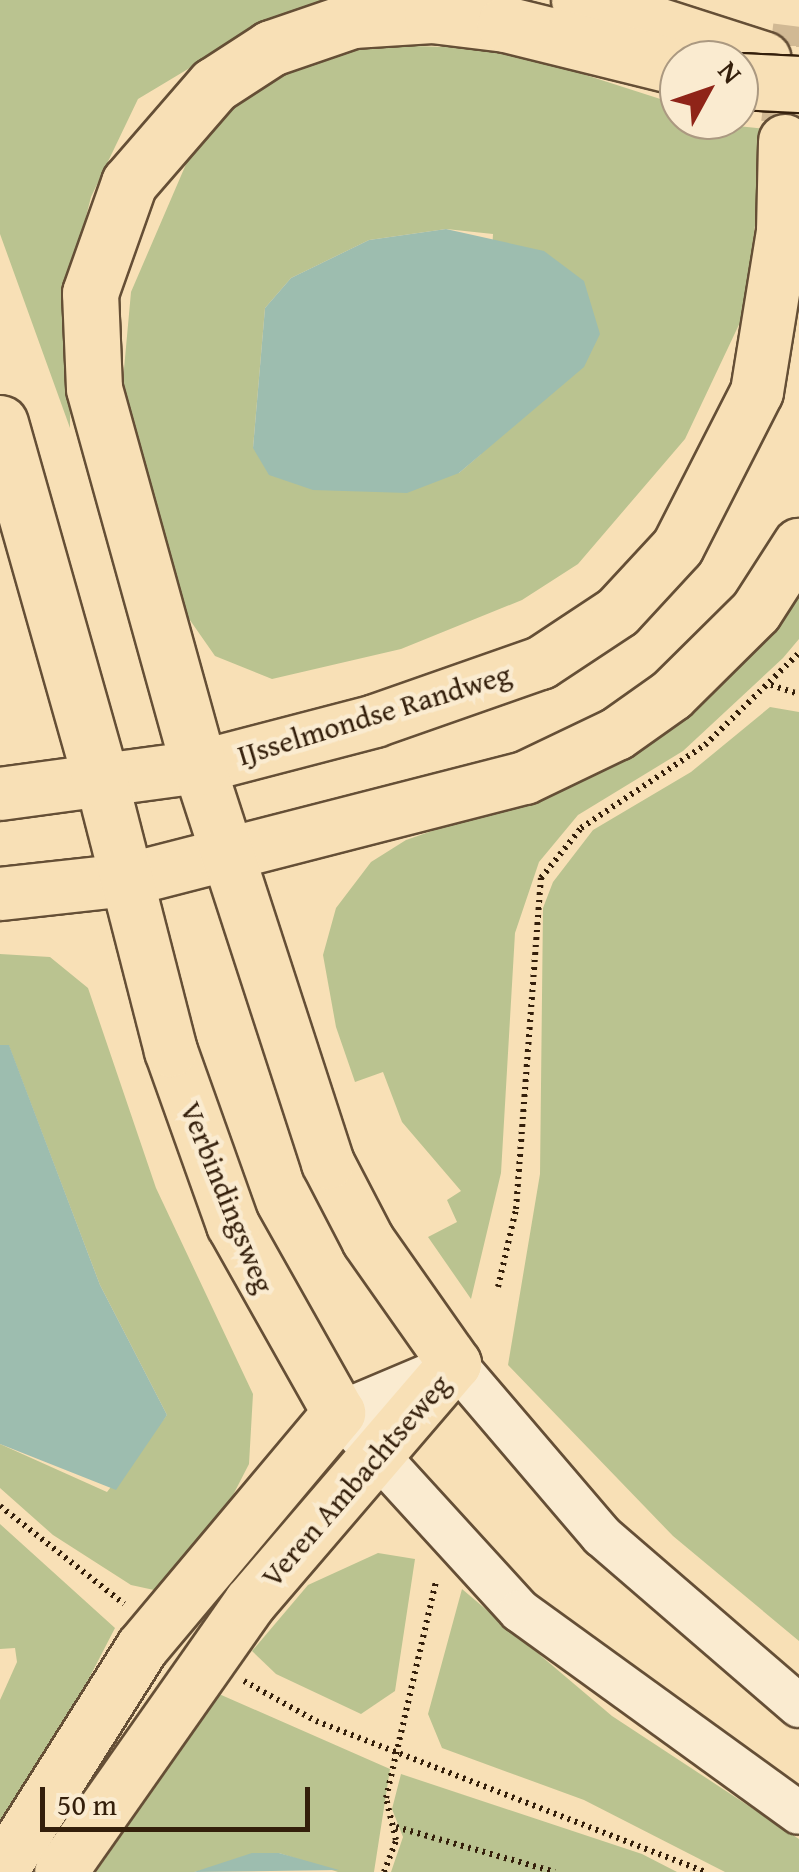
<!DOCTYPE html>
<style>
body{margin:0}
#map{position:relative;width:799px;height:1872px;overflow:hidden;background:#f8e0b6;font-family:"Gentium Book Plus",serif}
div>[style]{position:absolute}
.green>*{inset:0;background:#bac390}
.water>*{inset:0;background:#9dbdaf}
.major-tunnel>*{height:52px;margin-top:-26px;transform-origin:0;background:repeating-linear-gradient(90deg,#d1b994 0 52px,transparent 0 78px)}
.path>*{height:6px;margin-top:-3px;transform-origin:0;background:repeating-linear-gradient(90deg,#341f0b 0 2.5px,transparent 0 7.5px)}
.roads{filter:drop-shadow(2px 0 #654f36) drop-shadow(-2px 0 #654f36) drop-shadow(0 2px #654f36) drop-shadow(0 -2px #654f36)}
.minor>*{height:42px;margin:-21px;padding:0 21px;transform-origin:21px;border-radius:21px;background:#faebd0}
.major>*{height:52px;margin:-26px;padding:0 26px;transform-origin:26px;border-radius:26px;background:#f8e0b6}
.highway>*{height:55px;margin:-27.5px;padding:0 27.5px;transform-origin:27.5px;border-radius:27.5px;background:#f8e0b6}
.bridges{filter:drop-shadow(2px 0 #341f0b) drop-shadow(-2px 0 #341f0b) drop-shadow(0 2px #341f0b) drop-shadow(0 -2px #341f0b)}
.highway-bridge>*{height:55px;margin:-27.5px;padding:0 27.5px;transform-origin:27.5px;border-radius:27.5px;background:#f8e0b6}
span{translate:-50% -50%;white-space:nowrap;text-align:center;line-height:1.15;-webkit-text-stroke:9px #faebd0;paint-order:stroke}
.street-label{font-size:30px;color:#341f0b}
.north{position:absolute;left:659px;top:40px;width:100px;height:100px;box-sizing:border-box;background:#faebd0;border:2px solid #ab9981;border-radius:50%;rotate:50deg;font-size:28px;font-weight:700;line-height:40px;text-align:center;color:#341f0b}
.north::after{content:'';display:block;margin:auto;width:35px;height:45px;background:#8f2418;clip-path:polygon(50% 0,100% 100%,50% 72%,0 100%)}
.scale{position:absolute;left:40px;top:1787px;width:270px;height:45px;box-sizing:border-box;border:5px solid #341f0b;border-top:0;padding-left:12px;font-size:30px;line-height:35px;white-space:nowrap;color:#341f0b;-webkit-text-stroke:8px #faebd0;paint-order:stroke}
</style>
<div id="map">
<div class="green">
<div style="clip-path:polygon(0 0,393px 0,263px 24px,138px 99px,91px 197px,71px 276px,70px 428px,0 234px)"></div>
<div style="clip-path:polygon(evenodd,383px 45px,505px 49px,679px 105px,679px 120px,767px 129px,744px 314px,685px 439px,578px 564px,522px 600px,401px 649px,272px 679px,215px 656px,178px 603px,129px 425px,123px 380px,131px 292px,205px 120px,316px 57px,383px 45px,446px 229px,493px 234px,481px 454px,459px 473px,253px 448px,265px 308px,291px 278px,369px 240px,446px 229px)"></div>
<div style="clip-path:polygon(799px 581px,799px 639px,783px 658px,683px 751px,578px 815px,539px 862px,515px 933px,501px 1173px,471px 1299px,428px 1237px,457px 1222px,447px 1200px,461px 1191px,402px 1122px,383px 1072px,355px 1082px,336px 1027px,323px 955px,336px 908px,371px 862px,406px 840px,553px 789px)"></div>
<div style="clip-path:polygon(770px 707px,799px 712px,799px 1641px,673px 1536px,508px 1365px,540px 1174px,543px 908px,553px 882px,593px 830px,691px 772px)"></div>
<div style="clip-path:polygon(0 954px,50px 957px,88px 988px,156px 1188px,253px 1394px,249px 1464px,231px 1499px,154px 1590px,131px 1585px,53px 1535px,0 1488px,0 1444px,107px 1492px,167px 1415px,100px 1285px,9px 1046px,0 1045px)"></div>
<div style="clip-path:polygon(0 1524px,115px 1628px,0 1851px,0 1700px,17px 1662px,15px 1648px,0 1649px)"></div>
<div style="clip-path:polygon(378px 1553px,415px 1559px,395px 1691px,361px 1714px,276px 1674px,252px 1651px,308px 1585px)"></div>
<div style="clip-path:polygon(462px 1589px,612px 1716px,799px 1839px,799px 1872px,725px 1872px,584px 1800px,442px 1748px,428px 1714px)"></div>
<div style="clip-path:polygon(219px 1694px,390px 1769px,374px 1872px,338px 1872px,279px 1853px,194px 1872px,96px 1872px)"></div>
<div style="clip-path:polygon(401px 1774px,642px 1854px,677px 1872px,391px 1872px,403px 1837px,392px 1809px)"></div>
</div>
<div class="water">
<div style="clip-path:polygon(446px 229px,544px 251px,584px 281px,600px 334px,584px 367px,459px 473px,407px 493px,313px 490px,269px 475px,253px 448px,265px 308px,291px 278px,369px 240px)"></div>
<div style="clip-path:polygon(0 1045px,9px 1045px,100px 1285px,167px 1415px,116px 1490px,0 1444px)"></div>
<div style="clip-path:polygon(252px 1853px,279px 1853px,339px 1870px,194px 1872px)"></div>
</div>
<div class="major-tunnel">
<div style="left:787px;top:124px;width:98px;rotate:-82.9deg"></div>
</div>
<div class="path">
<div style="left:771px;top:685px;width:29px;rotate:18deg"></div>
<div style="left:498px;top:1287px;width:80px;rotate:-77deg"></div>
<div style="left:516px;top:1209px;width:332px;rotate:-85.7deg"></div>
<div style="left:541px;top:878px;width:64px;rotate:-51.3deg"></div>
<div style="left:581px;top:828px;width:149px;rotate:-33.8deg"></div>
<div style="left:705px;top:745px;width:132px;rotate:-44.4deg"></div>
<div style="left:0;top:1506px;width:158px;rotate:38.3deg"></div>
<div style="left:244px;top:1681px;width:82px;rotate:29.1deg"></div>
<div style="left:316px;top:1721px;width:418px;rotate:21.2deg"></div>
<div style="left:396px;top:1827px;width:165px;rotate:15.8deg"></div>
<div style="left:384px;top:1872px;width:34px;rotate:-69deg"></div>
<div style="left:396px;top:1840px;width:43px;rotate:-103.4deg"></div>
<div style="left:386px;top:1798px;width:222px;rotate:-77deg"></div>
</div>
<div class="roads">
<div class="minor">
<div style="left:799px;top:1706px;width:260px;rotate:-139.2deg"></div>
<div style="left:602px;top:1536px;width:226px;rotate:-130.5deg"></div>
<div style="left:455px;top:1364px;width:126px;rotate:157.1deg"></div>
<div style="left:339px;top:1413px;width:268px;rotate:47.6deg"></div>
<div style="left:520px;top:1611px;width:344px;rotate:35.9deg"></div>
</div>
<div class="major">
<div style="left:0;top:794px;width:201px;rotate:-7.7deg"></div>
<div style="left:199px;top:767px;width:182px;rotate:-14.6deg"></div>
<div style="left:375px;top:721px;width:176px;rotate:-19.3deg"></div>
<div style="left:541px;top:663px;width:92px;rotate:-33.5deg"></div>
<div style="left:618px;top:612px;width:88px;rotate:-47.3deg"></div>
<div style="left:678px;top:547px;width:174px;rotate:-63deg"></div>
<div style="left:757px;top:392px;width:163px;rotate:-80.8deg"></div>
<div style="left:783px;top:231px;width:90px;rotate:-88.7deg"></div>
<div style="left:0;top:894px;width:128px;rotate:-6.3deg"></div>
<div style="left:127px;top:880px;width:411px;rotate:-14.4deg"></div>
<div style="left:525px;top:778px;width:102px;rotate:-25.6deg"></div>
<div style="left:617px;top:734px;width:67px;rotate:-35.3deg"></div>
<div style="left:672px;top:695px;width:118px;rotate:-44.7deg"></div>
<div style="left:756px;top:612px;width:80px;rotate:-57.3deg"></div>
<div style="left:1px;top:1872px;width:265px;rotate:-57.8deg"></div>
<div style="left:142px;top:1648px;width:307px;rotate:-50deg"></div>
<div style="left:339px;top:1413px;width:216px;rotate:-119.4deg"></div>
<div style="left:233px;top:1225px;width:185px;rotate:-109.6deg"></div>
<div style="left:171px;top:1051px;width:281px;rotate:-104.4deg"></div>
<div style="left:61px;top:1872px;width:329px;rotate:-54.9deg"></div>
<div style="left:250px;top:1603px;width:315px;rotate:-49.4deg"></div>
<div style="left:455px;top:1364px;width:151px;rotate:-125.1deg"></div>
<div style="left:368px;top:1240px;width:87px;rotate:-117.5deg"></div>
<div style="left:328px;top:1163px;width:416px;rotate:-108deg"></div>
</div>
<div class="highway">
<div style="left:579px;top:0;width:193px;rotate:17.8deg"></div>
<div style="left:0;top:423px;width:370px;rotate:74.2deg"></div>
<div style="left:199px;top:767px;width:393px;rotate:-105.5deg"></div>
<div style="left:94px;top:388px;width:95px;rotate:-92.4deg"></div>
<div style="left:90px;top:293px;width:117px;rotate:-70.5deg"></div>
<div style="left:129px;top:183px;width:130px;rotate:-49.1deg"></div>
<div style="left:214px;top:85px;width:68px;rotate:-33deg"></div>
<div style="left:271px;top:48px;width:87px;rotate:-18.9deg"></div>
<div style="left:353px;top:20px;width:79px;rotate:-3.6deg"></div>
<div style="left:432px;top:15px;width:74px;rotate:7deg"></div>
<div style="left:505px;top:24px;width:179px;rotate:13.9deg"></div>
</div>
</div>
<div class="bridges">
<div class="highway-bridge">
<div style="left:739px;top:81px;width:60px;rotate:2.9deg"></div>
</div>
</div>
<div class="street-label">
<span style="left:374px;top:714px;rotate:-17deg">IJsselmondse Randweg</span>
<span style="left:228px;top:1197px;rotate:68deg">Verbindingsweg</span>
<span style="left:355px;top:1480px;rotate:-49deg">Veren Ambachtseweg</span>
</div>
<div class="north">N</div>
<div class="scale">50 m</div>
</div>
